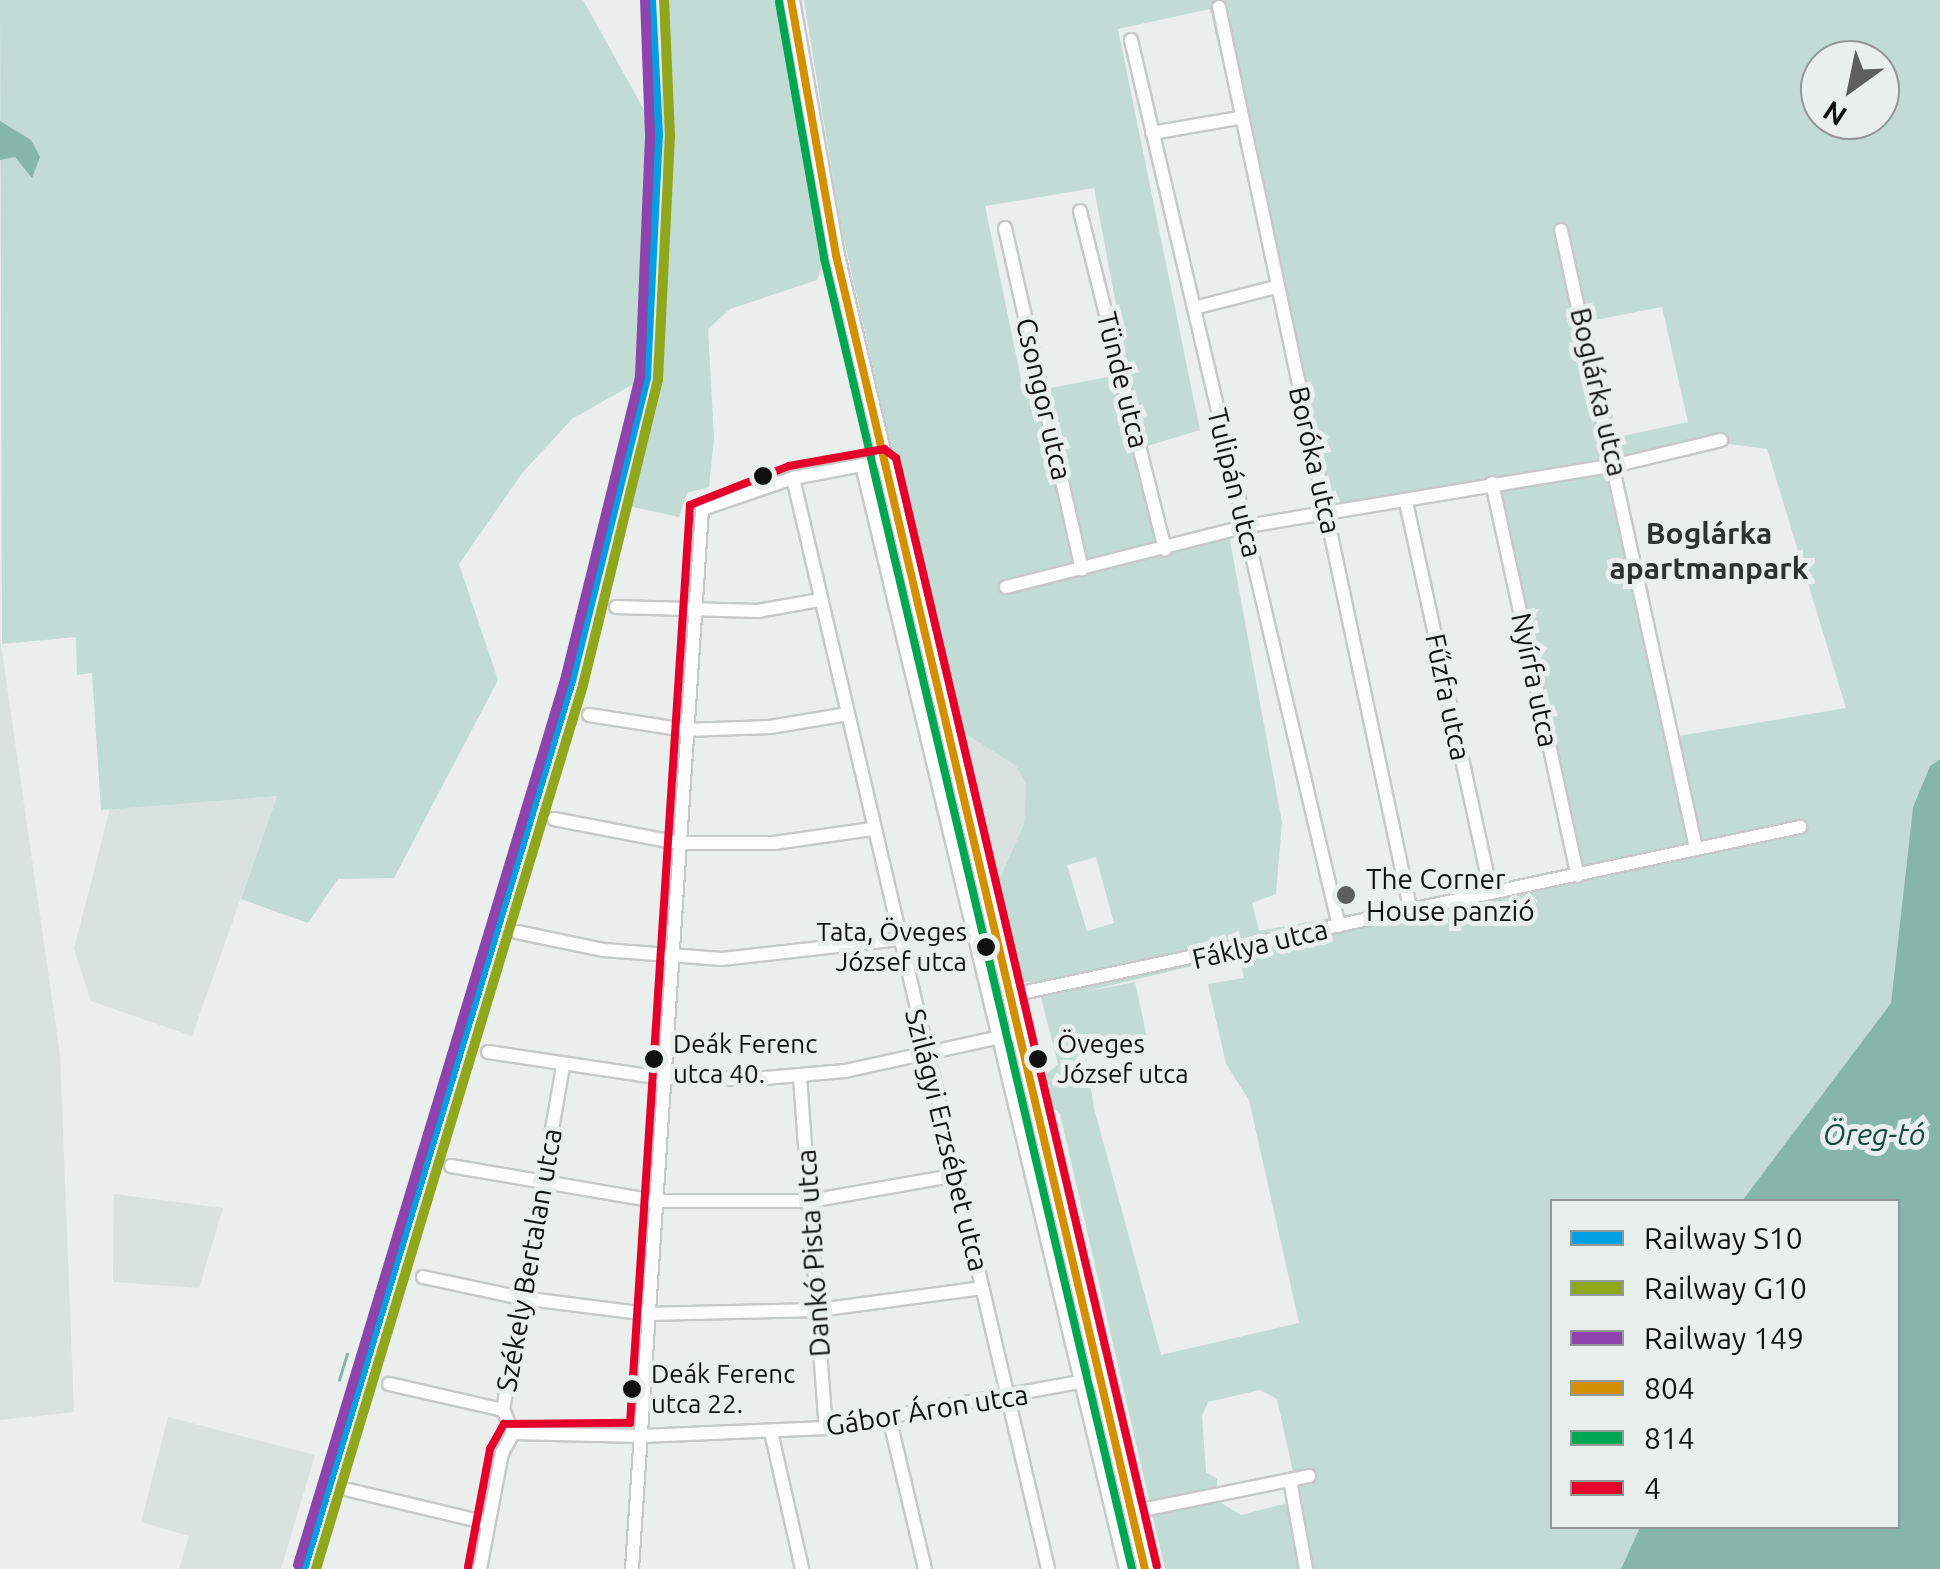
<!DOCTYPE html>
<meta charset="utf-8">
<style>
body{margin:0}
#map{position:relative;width:1940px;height:1569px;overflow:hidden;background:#eaeeec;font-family:Ubuntu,sans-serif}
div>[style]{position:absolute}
.built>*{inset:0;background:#d9e2de}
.green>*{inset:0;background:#c2dbd4}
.water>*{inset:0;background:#86b6aa}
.stream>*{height:2.5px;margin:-1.25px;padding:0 1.25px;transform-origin:1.25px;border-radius:1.25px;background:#86b6aa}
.roads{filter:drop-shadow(2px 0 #c6c9c8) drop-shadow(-2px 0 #c6c9c8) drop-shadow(0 2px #c6c9c8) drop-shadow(0 -2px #c6c9c8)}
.minor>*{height:12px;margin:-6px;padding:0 6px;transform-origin:6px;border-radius:6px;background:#fcfcfc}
.major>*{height:15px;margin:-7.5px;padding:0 7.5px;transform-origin:7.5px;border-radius:7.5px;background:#fcfcfc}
.bus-1>*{height:8px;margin:-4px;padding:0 4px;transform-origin:4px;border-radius:4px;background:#d49003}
.bus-2>*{height:8px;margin:-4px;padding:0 4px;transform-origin:4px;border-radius:4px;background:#00a651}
.bus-3>*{height:8px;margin:-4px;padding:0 4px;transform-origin:4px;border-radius:4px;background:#e4002b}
.rail-1>*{height:10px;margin:-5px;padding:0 5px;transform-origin:5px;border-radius:5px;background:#00a0e3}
.rail-2>*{height:10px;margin:-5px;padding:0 5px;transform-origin:5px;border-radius:5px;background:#90a61c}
.rail-3>*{height:10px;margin:-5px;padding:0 5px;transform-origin:5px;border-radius:5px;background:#8e44ad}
.dots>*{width:28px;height:28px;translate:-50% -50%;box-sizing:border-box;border:5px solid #e9efed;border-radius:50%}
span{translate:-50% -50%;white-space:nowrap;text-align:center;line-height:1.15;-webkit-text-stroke:10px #e9efed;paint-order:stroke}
.bus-label{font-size:26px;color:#101211}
.right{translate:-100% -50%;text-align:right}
.left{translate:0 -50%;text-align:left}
.street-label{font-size:28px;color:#101211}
.poi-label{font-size:28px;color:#101211}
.neighbourhood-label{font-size:30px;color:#2e3231;font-weight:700}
.water-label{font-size:30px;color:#124b40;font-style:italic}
.legend{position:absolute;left:1550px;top:1199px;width:350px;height:330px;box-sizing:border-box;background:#e9efed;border:2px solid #929795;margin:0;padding:12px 18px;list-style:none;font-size:30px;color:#101211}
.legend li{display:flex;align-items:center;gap:20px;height:50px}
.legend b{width:50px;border:2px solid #929795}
.north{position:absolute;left:1800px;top:40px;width:100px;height:100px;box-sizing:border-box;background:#e9efed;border:2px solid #929795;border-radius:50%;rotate:213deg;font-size:28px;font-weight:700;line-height:40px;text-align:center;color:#101211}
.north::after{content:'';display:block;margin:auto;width:35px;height:45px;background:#5c5f5e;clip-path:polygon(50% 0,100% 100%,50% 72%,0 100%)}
</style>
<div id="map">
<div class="built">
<div style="clip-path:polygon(0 637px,60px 1055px,74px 1412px,0 1420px)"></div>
<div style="clip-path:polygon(955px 727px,1016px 766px,1026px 784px,1024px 824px,994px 891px)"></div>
<div style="clip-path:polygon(277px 796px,192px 1036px,91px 1001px,74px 949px,110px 808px)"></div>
<div style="clip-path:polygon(114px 1194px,223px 1208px,199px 1288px,113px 1282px)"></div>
<div style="clip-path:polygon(168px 1417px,315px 1455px,281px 1569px,179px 1569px,189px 1536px,141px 1522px)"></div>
</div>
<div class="green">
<div style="clip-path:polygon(0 0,583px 0,658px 135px,646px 377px,572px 419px,523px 472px,459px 564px,498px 680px,394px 878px,338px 879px,308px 923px,241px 899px,277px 796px,101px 810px,92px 673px,77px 675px,76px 637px,2px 644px)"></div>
<div style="clip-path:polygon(661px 0,781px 0,825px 260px,817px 280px,730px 309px,708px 329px,714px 438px,709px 487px,687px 493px,679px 517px,629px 506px,650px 402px,663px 220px)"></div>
<div style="clip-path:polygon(evenodd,804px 0,1940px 0,1940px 759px,1930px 766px,1913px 807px,1891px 1003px,1742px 1201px,1552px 1202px,1552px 1526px,1640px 1527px,1621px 1569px,1165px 1569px,1060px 1114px,1043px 1098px,1041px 1079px,1058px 1064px,1037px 982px,1019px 982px,994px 891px,1024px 824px,1026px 784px,1016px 766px,955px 727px,840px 222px,804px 0,1210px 9px,1326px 510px,1492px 484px,1579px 872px,1259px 931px,1252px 903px,1276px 894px,1282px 822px,1228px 530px,1160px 545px,1141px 448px,1200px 430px,1118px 29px,1210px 9px,804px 0,1820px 60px,1880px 60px,1880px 120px,1820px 120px,1820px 60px,804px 0,1094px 188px,1129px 373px,1024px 393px,985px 206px,1094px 188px,804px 0,1662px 307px,1688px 422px,1618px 437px,1590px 321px,1662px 307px,804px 0,1722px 443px,1767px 449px,1846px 708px,1678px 736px,1620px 469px,1722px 443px,804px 0,1096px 857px,1114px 923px,1087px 931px,1067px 865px,1096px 857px,804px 0,1239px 955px,1244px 978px,1208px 984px,1226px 1064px,1249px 1100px,1299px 1323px,1161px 1355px,1094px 1108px,1085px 1051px,1148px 1042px,1135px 982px,1079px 993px,1239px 955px,804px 0,1260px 1390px,1277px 1399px,1299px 1500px,1241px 1515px,1218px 1501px,1217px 1479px,1206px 1472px,1202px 1416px,1208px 1402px,1260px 1390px)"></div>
</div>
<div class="water">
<div style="clip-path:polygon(0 121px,31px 140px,40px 157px,32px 178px,15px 157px,0 160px)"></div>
<div style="clip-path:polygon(1940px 759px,1940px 1569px,1621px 1569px,1640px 1527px,1898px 1526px,1898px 1202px,1742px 1201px,1891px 1003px,1913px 807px,1930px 766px)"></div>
</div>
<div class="stream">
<div style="left:339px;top:1380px;width:27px;rotate:-73deg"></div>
</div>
<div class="roads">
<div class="minor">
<div style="left:1219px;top:7px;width:926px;rotate:78.03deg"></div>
<div style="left:1131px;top:40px;width:910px;rotate:76.79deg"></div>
<div style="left:1152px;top:133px;width:87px;rotate:-9.9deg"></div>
<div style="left:1080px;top:211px;width:349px;rotate:75.9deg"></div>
<div style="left:1005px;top:228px;width:350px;rotate:77.3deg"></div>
<div style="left:1561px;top:230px;width:633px;rotate:77.68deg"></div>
<div style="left:1194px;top:308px;width:85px;rotate:-14.4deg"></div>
<div style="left:862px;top:465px;width:1135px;rotate:76.55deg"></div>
<div style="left:793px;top:478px;width:1120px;rotate:76.84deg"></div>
<div style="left:1492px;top:483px;width:402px;rotate:77.7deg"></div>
<div style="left:1406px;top:502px;width:400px;rotate:77.7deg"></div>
<div style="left:1006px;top:587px;width:249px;rotate:-14.2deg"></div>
<div style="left:1247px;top:526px;width:375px;rotate:-9.4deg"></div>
<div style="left:1617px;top:465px;width:107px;rotate:-13.5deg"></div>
<div style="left:616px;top:607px;width:142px;rotate:1.6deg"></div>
<div style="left:758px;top:611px;width:63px;rotate:-10.1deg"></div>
<div style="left:589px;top:715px;width:98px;rotate:8.8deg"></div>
<div style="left:686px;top:730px;width:84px;rotate:-2deg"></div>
<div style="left:770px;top:727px;width:79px;rotate:-9.5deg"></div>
<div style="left:554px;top:819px;width:127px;rotate:10.9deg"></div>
<div style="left:679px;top:843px;width:95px"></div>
<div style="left:774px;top:843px;width:99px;rotate:-8.1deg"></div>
<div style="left:517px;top:932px;width:89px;rotate:11.7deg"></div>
<div style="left:604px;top:950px;width:118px;rotate:4.4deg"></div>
<div style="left:722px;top:959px;width:178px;rotate:-6.4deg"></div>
<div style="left:1012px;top:995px;width:806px;rotate:-12.04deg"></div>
<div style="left:488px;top:1052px;width:177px;rotate:8.5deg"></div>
<div style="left:663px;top:1078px;width:91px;rotate:0.6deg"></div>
<div style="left:754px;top:1079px;width:91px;rotate:-5deg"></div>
<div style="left:845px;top:1071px;width:178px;rotate:-12.3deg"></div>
<div style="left:800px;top:1077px;width:352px;rotate:85.8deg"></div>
<div style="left:451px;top:1166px;width:208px;rotate:9.7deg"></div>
<div style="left:656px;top:1201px;width:154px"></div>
<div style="left:810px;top:1201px;width:149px;rotate:-10deg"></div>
<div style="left:423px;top:1277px;width:100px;rotate:12.1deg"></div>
<div style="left:521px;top:1298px;width:127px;rotate:7.2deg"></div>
<div style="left:647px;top:1314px;width:171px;rotate:-1.3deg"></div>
<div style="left:818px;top:1310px;width:166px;rotate:-7.6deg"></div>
<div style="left:389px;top:1384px;width:117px;rotate:12.8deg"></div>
<div style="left:890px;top:1421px;width:152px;rotate:76.7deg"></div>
<div style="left:771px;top:1432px;width:140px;rotate:77.2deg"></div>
<div style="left:513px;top:1433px;width:129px;rotate:1.3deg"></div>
<div style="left:642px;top:1436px;width:184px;rotate:-2.5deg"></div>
<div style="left:826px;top:1428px;width:279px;rotate:-10.3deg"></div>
<div style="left:1290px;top:1480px;width:90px;rotate:79.8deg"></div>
<div style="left:349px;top:1490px;width:143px;rotate:13.4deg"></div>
<div style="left:1132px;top:1512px;width:181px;rotate:-11.5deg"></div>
<div style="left:480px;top:1569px;width:118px;rotate:-79.3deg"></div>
<div style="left:502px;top:1453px;width:23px;rotate:-61deg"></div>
<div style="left:513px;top:1433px;width:25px;rotate:-113deg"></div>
<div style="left:503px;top:1410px;width:349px;rotate:-80.1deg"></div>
<div style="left:632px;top:1569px;width:1062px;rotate:-86.22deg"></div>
<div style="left:702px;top:509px;width:96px;rotate:-18.8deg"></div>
<div style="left:793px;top:478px;width:93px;rotate:-10.6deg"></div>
</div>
<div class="major">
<div style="left:791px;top:0;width:259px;rotate:80deg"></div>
<div style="left:836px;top:255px;width:1350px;rotate:76.77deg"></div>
</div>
</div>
<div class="bus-1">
<div style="left:791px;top:0;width:259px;rotate:80deg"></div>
<div style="left:836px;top:255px;width:1350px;rotate:76.77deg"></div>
</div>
<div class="bus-2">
<div style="left:779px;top:2px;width:260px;rotate:80deg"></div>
<div style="left:824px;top:258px;width:1347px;rotate:76.78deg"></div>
</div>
<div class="bus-3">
<div style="left:468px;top:1567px;width:120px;rotate:-79.4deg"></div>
<div style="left:490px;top:1449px;width:29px;rotate:-61deg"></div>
<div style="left:504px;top:1424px;width:126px;rotate:-0.5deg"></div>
<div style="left:630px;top:1423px;width:920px;rotate:-86.26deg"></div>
<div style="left:690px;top:505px;width:106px;rotate:-21.5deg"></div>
<div style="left:789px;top:466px;width:97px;rotate:-10.1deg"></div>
<div style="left:884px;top:449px;width:15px;rotate:37deg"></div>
<div style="left:896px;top:458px;width:1138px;rotate:76.75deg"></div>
</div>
<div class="rail-1">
<div style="left:303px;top:1569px;width:928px;rotate:-73.21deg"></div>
<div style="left:571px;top:681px;width:313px;rotate:-76.1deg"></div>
<div style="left:646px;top:377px;width:242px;rotate:-87.2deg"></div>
<div style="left:658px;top:135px;width:135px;rotate:-93deg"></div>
</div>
<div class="rail-2">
<div style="left:316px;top:1569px;width:923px;rotate:-73.19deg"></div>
<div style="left:583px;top:685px;width:314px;rotate:-76.2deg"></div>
<div style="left:658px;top:380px;width:244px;rotate:-87.2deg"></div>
<div style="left:670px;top:136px;width:136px;rotate:-92.5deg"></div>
</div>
<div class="rail-3">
<div style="left:298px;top:1565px;width:924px;rotate:-73.21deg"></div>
<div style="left:565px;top:680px;width:313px;rotate:-76.1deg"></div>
<div style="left:640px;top:376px;width:241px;rotate:-87.6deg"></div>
<div style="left:650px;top:135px;width:134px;rotate:-92.1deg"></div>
</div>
<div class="dots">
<div style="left:763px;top:476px;background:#101211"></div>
<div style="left:1346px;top:895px;background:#5c5f5e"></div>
<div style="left:986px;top:947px;background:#101211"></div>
<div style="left:654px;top:1059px;background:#101211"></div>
<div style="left:1038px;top:1059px;background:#101211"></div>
<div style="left:632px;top:1389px;background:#101211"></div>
</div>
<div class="bus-label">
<span class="right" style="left:967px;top:947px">Tata, Öveges<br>József utca</span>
<span class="left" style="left:673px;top:1059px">Deák Ferenc<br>utca 40.</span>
<span class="left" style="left:1057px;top:1059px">Öveges<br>József utca</span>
<span class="left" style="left:651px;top:1389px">Deák Ferenc<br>utca 22.</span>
</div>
<div class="street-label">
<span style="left:1123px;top:380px;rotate:76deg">Tünde utca</span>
<span style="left:1599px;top:392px;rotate:77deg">Boglárka utca</span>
<span style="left:1044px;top:399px;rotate:77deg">Csongor utca</span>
<span style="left:1315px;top:460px;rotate:77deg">Boróka utca</span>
<span style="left:1235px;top:483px;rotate:76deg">Tulipán utca</span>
<span style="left:1535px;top:680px;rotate:78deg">Nyírfa utca</span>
<span style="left:1448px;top:697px;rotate:78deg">Fűzfa utca</span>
<span style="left:1260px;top:944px;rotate:-13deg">Fáklya utca</span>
<span style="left:947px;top:1140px;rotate:76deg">Szilágyi Erzsébet utca</span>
<span style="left:813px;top:1253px;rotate:-94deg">Dankó Pista utca</span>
<span style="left:529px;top:1260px;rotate:-80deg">Székely Bertalan utca</span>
<span style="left:927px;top:1410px;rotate:-9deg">Gábor Áron utca</span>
</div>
<div class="poi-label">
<span class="left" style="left:1366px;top:895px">The Corner<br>House panzió</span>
</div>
<div class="neighbourhood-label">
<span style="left:1709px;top:550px">Boglárka<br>apartmanpark</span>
</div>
<div class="water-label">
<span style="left:1874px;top:1134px">Öreg-tó</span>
</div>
<ul class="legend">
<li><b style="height:12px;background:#00a0e3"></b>Railway S10</li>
<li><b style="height:12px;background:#90a61c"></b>Railway G10</li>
<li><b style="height:12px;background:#8e44ad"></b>Railway 149</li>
<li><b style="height:12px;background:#d49003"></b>804</li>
<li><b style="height:12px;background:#00a651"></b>814</li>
<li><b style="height:12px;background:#e4002b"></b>4</li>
</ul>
<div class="north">N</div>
</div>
